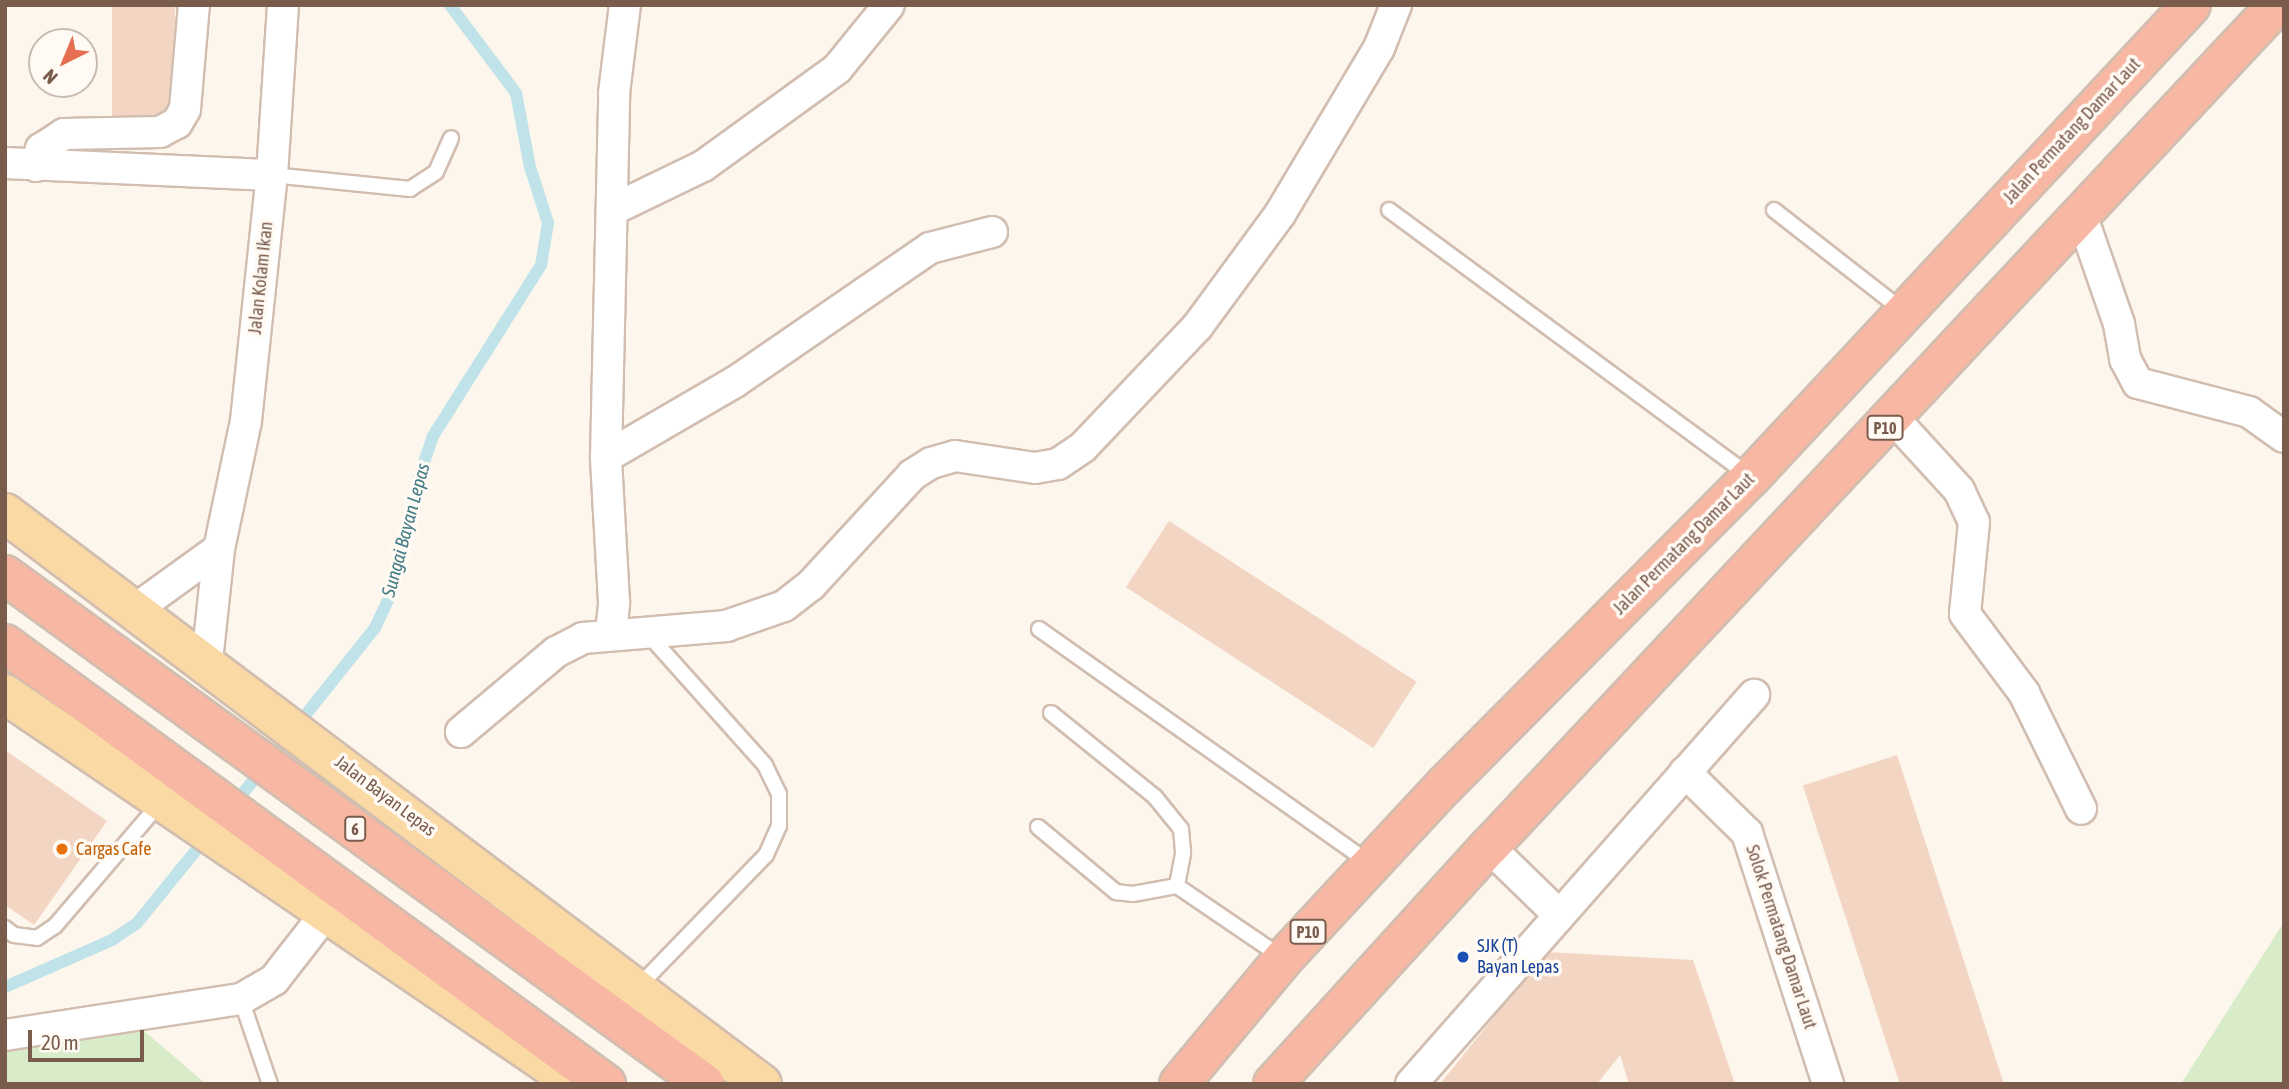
<!DOCTYPE html>
<style>
body{margin:0}
#map{position:relative;width:2289px;height:1089px;overflow:hidden;background:#fdf6ec;font-family:"Asap Condensed",sans-serif}
div>[style]{position:absolute}
.green>*{inset:0;background:#d8ecc9}
.stream>*{height:12px;margin:-6px;padding:0 6px;transform-origin:6px;border-radius:6px;background:#bfe3e8}
.building>*{inset:0;background:#f3d5c3;transform-origin:0 0}
.roads{filter:drop-shadow(2px 0 #d1beb0) drop-shadow(-2px 0 #d1beb0) drop-shadow(0 2px #d1beb0) drop-shadow(0 -2px #d1beb0)}
.lane>*{height:14px;margin:-7px;padding:0 7px;transform-origin:7px;border-radius:7px;background:#fff}
.street>*{height:30px;margin:-15px;padding:0 15px;transform-origin:15px;border-radius:15px;background:#fff}
.primary>*{height:38px;margin:-19px;padding:0 19px;transform-origin:19px;border-radius:19px;background:#fbd9a5}
.highway>*{height:38px;margin:-19px;padding:0 19px;transform-origin:19px;border-radius:19px;background:#f7b7a3}
.dots>*{width:19px;height:19px;translate:-50% -50%;box-sizing:border-box;border:4px solid #fffaf3;border-radius:50%}
span{translate:-50% -50%;white-space:nowrap;text-align:center;line-height:1.15;-webkit-text-stroke:7px #fffaf3;paint-order:stroke}
.shield-label span{padding:2px 5px;background:#fffaf3;border:2px solid;border-radius:5px;-webkit-text-stroke-width:0}
.shield-label{font-size:16px;color:#7a5c4d;font-weight:700}
.street-label{font-size:18px;color:#7a5c4d}
.food-label{font-size:18px;color:#c56008}
.left{translate:0 -50%;text-align:left}
.transit-label{font-size:18px;color:#164399}
.water-label{font-size:19px;color:#437c86;font-style:italic}
.frame{position:absolute;inset:0;border:7px solid #7a5c4d;pointer-events:none}
.north{position:absolute;left:28px;top:28px;width:70px;height:70px;box-sizing:border-box;background:#fffaf3;border:2px solid #cabbb1;border-radius:50%;rotate:223deg;font-size:19px;font-weight:700;line-height:28px;text-align:center;color:#7a5c4d}
.north::after{content:'';display:block;margin:auto;width:24px;height:32px;background:#e76f51;clip-path:polygon(50% 0,100% 100%,50% 72%,0 100%)}
.scale{position:absolute;left:28px;top:1030px;width:116px;height:32px;box-sizing:border-box;border:4px solid #7a5c4d;border-top:0;padding-left:9px;font-size:21px;line-height:24px;white-space:nowrap;color:#7a5c4d;-webkit-text-stroke:5px #fffaf3;paint-order:stroke}
</style>
<div id="map">
<div class="green">
<div style="clip-path:polygon(2284px 922px,2284px 1084px,2181px 1084px)"></div>
<div style="clip-path:polygon(142px 1029px,206px 1084px,5px 1084px,5px 1049px)"></div>
</div>
<div class="stream">
<div style="left:232px;top:807px;width:229px;rotate:-51.4deg"></div>
<div style="left:375px;top:628px;width:38px;rotate:-65deg"></div>
<div style="left:391px;top:594px;width:123px;rotate:-76.4deg"></div>
<div style="left:420px;top:474px;width:40px;rotate:-71.1deg"></div>
<div style="left:433px;top:436px;width:202px;rotate:-57.7deg"></div>
<div style="left:541px;top:265px;width:43px;rotate:-80.5deg"></div>
<div style="left:548px;top:223px;width:59px;rotate:-107.8deg"></div>
<div style="left:530px;top:167px;width:75px;rotate:-100.7deg"></div>
<div style="left:516px;top:93px;width:110px;rotate:-126.9deg"></div>
<div style="left:5px;top:987px;width:117px;rotate:-23.7deg"></div>
<div style="left:112px;top:940px;width:30px;rotate:-34deg"></div>
<div style="left:137px;top:923px;width:111px;rotate:-50.9deg"></div>
</div>
<div class="building">
<div style="left:112px;top:5px;width:63px;height:120px"></div>
<div style="left:1169px;top:521px;width:295px;height:79px;rotate:33deg"></div>
<div style="clip-path:polygon(5px 750px,107px 821px,34px 925px,5px 905px)"></div>
<div style="left:1897px;top:755px;width:345px;height:99px;rotate:72deg"></div>
<div style="clip-path:polygon(1546px 952px,1693px 960px,1735px 1084px,1629px 1084px,1620px 1055px,1597px 1084px,1440px 1084px)"></div>
</div>
<div class="roads">
<div class="lane">
<div style="left:272px;top:175px;width:139px;rotate:5.8deg"></div>
<div style="left:410px;top:189px;width:31px;rotate:-33deg"></div>
<div style="left:436px;top:172px;width:37px;rotate:-66deg"></div>
<div style="left:1389px;top:210px;width:448px;rotate:36.4deg"></div>
<div style="left:1774px;top:210px;width:162px;rotate:38deg"></div>
<div style="left:1039px;top:629px;width:405px;rotate:35.3deg"></div>
<div style="left:1051px;top:713px;width:134px;rotate:38.9deg"></div>
<div style="left:1155px;top:797px;width:41px;rotate:50.9deg"></div>
<div style="left:1181px;top:829px;width:25px;rotate:85deg"></div>
<div style="left:1183px;top:854px;width:33px;rotate:101deg"></div>
<div style="left:1038px;top:827px;width:102px;rotate:39.8deg"></div>
<div style="left:1116px;top:892px;width:17px;rotate:7deg"></div>
<div style="left:1133px;top:894px;width:45px;rotate:-10.3deg"></div>
<div style="left:1177px;top:886px;width:128px;rotate:34.2deg"></div>
<div style="left:5px;top:928px;width:11px;rotate:38deg"></div>
<div style="left:14px;top:935px;width:23px;rotate:7deg"></div>
<div style="left:37px;top:938px;width:22px;rotate:-34deg"></div>
<div style="left:55px;top:926px;width:163px;rotate:-49.5deg"></div>
<div style="left:637px;top:988px;width:185px;rotate:-45.9deg"></div>
<div style="left:766px;top:855px;width:32px;rotate:-66deg"></div>
<div style="left:779px;top:826px;width:32px;rotate:-90deg"></div>
<div style="left:779px;top:794px;width:32px;rotate:-116deg"></div>
<div style="left:765px;top:765px;width:177px;rotate:-131.8deg"></div>
<div style="left:241px;top:999px;width:90px;rotate:71.2deg"></div>
</div>
<div class="street">
<div style="left:5px;top:163px;width:267px;rotate:2.6deg"></div>
<div style="left:36px;top:166px;width:18px;rotate:-74deg"></div>
<div style="left:41px;top:149px;width:27px;rotate:-33deg"></div>
<div style="left:64px;top:134px;width:96px;rotate:-1.2deg"></div>
<div style="left:160px;top:132px;width:19px;rotate:-28deg"></div>
<div style="left:177px;top:123px;width:16px;rotate:-60deg"></div>
<div style="left:185px;top:109px;width:104px;rotate:-85.1deg"></div>
<div style="left:612px;top:210px;width:101px;rotate:-25.8deg"></div>
<div style="left:703px;top:166px;width:165px;rotate:-35.9deg"></div>
<div style="left:837px;top:69px;width:82px;rotate:-50.9deg"></div>
<div style="left:2082px;top:217px;width:113px;rotate:70.9deg"></div>
<div style="left:2119px;top:324px;width:36px;rotate:80deg"></div>
<div style="left:2125px;top:359px;width:27px;rotate:62deg"></div>
<div style="left:2138px;top:383px;width:115px;rotate:14.6deg"></div>
<div style="left:2249px;top:412px;width:43px;rotate:35.5deg"></div>
<div style="left:1894px;top:419px;width:96px;rotate:47.5deg"></div>
<div style="left:1959px;top:490px;width:35px;rotate:65deg"></div>
<div style="left:1974px;top:522px;width:92px;rotate:95.6deg"></div>
<div style="left:1965px;top:614px;width:99px;rotate:53.2deg"></div>
<div style="left:2024px;top:693px;width:129px;rotate:63.8deg"></div>
<div style="left:606px;top:457px;width:149px;rotate:-30.2deg"></div>
<div style="left:735px;top:382px;width:237px;rotate:-34.5deg"></div>
<div style="left:930px;top:248px;width:64px;rotate:-14.5deg"></div>
<div style="left:136px;top:609px;width:102px;rotate:-35.9deg"></div>
<div style="left:611px;top:633px;width:31px;rotate:-84deg"></div>
<div style="left:614px;top:602px;width:145px;rotate:-93.2deg"></div>
<div style="left:606px;top:457px;width:364px;rotate:-88.7deg"></div>
<div style="left:614px;top:93px;width:89px;rotate:-82.9deg"></div>
<div style="left:207px;top:661px;width:113px;rotate:-83.9deg"></div>
<div style="left:219px;top:549px;width:131px;rotate:-78.1deg"></div>
<div style="left:246px;top:421px;width:247px;rotate:-84deg"></div>
<div style="left:272px;top:175px;width:170px;rotate:-86.3deg"></div>
<div style="left:461px;top:732px;width:124px;rotate:-40.1deg"></div>
<div style="left:556px;top:652px;width:30px;rotate:-27deg"></div>
<div style="left:583px;top:638px;width:144px;rotate:-4.8deg"></div>
<div style="left:726px;top:626px;width:61px;rotate:-19deg"></div>
<div style="left:784px;top:606px;width:34px;rotate:-38deg"></div>
<div style="left:811px;top:585px;width:149px;rotate:-47.4deg"></div>
<div style="left:912px;top:475px;width:22px;rotate:-32deg"></div>
<div style="left:931px;top:463px;width:25px;rotate:-16deg"></div>
<div style="left:955px;top:456px;width:81px;rotate:8.5deg"></div>
<div style="left:1035px;top:468px;width:23px;rotate:-10deg"></div>
<div style="left:1058px;top:464px;width:30px;rotate:-34deg"></div>
<div style="left:1083px;top:447px;width:166px;rotate:-46.5deg"></div>
<div style="left:1197px;top:327px;width:140px;rotate:-53.7deg"></div>
<div style="left:1280px;top:214px;width:193px;rotate:-59.2deg"></div>
<div style="left:1379px;top:48px;width:46px;rotate:-68.4deg"></div>
<div style="left:1685px;top:772px;width:87px;rotate:44.5deg"></div>
<div style="left:1747px;top:833px;width:264px;rotate:72.1deg"></div>
<div style="left:1489px;top:847px;width:98px;rotate:44.2deg"></div>
<div style="left:5px;top:1035px;width:239px;rotate:-8.7deg"></div>
<div style="left:241px;top:999px;width:38px;rotate:-30deg"></div>
<div style="left:274px;top:980px;width:86px;rotate:-52.1deg"></div>
<div style="left:1411px;top:1084px;width:519px;rotate:-48.6deg"></div>
</div>
<div class="primary">
<div style="left:5px;top:513px;width:948px;rotate:37.03deg"></div>
<div style="left:5px;top:694px;width:692px;rotate:34.29deg"></div>
</div>
<div class="highway">
<div style="left:5px;top:575px;width:865px;rotate:36.02deg"></div>
<div style="left:5px;top:644px;width:745px;rotate:36.21deg"></div>
<div style="left:1179px;top:1084px;width:164px;rotate:-50.2deg"></div>
<div style="left:1284px;top:958px;width:235px;rotate:-47.1deg"></div>
<div style="left:1444px;top:786px;width:436px;rotate:-45.2deg"></div>
<div style="left:1751px;top:477px;width:645px;rotate:-47.01deg"></div>
<div style="left:1273px;top:1084px;width:321px;rotate:-47.7deg"></div>
<div style="left:1489px;top:847px;width:1153px;rotate:-46.9deg"></div>
</div>
</div>
<div class="dots">
<div style="left:62px;top:849px;background:#e8710a"></div>
<div style="left:1463px;top:957px;background:#1a4fb4"></div>
</div>
<div class="shield-label">
<span style="left:1885px;top:428px">P10</span>
<span style="left:355px;top:829px">6</span>
<span style="left:1308px;top:932px">P10</span>
</div>
<div class="street-label">
<span style="left:2072px;top:131px;rotate:-47deg">Jalan Permatang Damar Laut</span>
<span style="left:261px;top:278px;rotate:-84deg">Jalan Kolam Ikan</span>
<span style="left:1684px;top:544px;rotate:-45deg">Jalan Permatang Damar Laut</span>
<span style="left:385px;top:796px;rotate:37deg">Jalan Bayan Lepas</span>
<span style="left:1781px;top:937px;rotate:72deg">Solok Permatang Damar Laut</span>
</div>
<div class="food-label">
<span class="left" style="left:76px;top:849px">Cargas Cafe</span>
</div>
<div class="transit-label">
<span class="left" style="left:1477px;top:957px">SJK (T)<br>Bayan Lepas</span>
</div>
<div class="water-label">
<span style="left:406px;top:530px;rotate:-75deg">Sungai Bayan Lepas</span>
</div>
<div class="frame"></div>
<div class="north">N</div>
<div class="scale">20 m</div>
</div>
